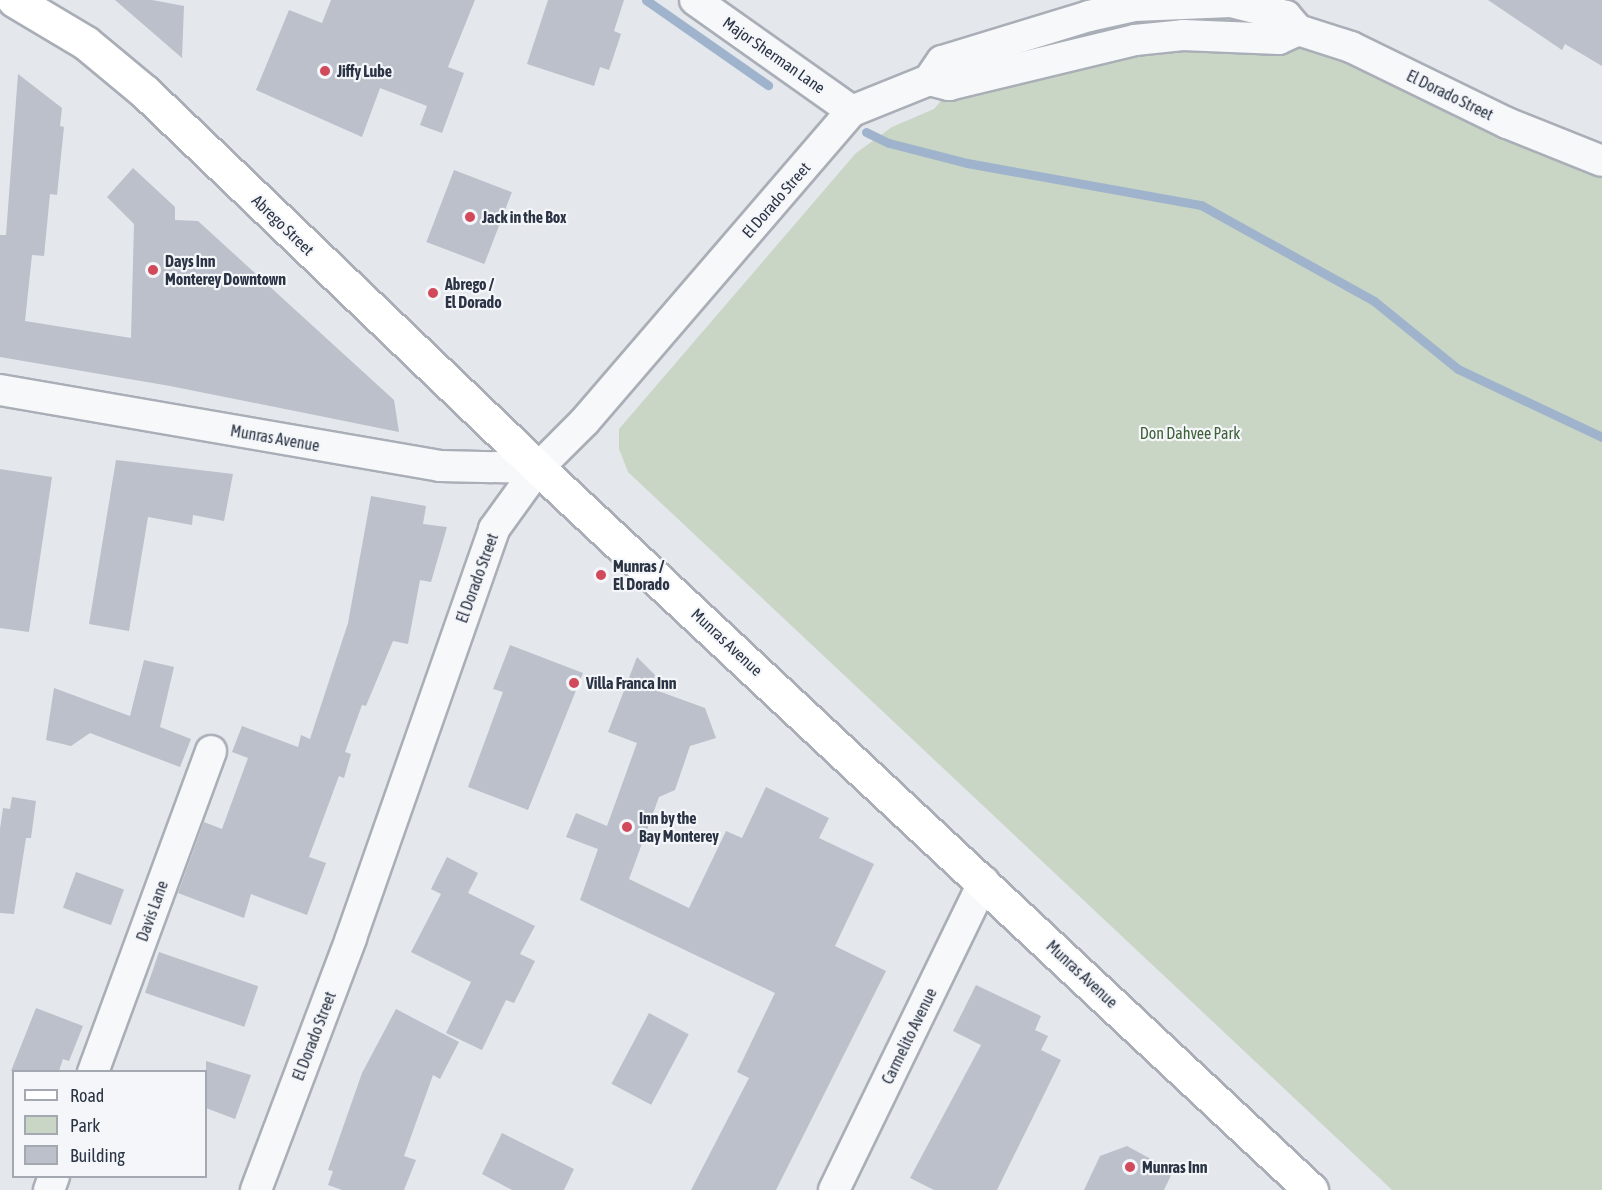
<!DOCTYPE html>
<style>
body{margin:0}
#map{position:relative;width:1602px;height:1190px;overflow:hidden;background:#e4e7ec;font-family:"Asap Condensed",sans-serif}
div>[style]{position:absolute}
.green>*{inset:0;background:#c9d6c5}
.stream>*{height:9px;margin:-4.5px;padding:0 4.5px;transform-origin:4.5px;border-radius:4.5px;background:#9fb4cc}
.building>*{inset:0;background:#bbc0ca;transform-origin:0 0}
.roads{filter:drop-shadow(2px 0 #a9aeb7) drop-shadow(-2px 0 #a9aeb7) drop-shadow(0 2px #a9aeb7) drop-shadow(0 -2px #a9aeb7)}
.minor>*{height:30px;margin:-15px;padding:0 15px;transform-origin:15px;border-radius:15px;background:#f7f8fa}
.major>*{height:33px;margin:-16.5px;padding:0 16.5px;transform-origin:16.5px;border-radius:16.5px;background:#fff}
.dots>*{width:16px;height:16px;translate:-50% -50%;box-sizing:border-box;border:3px solid #f4f6f9;border-radius:50%}
span{translate:-50% -50%;white-space:nowrap;text-align:center;line-height:1.15;-webkit-text-stroke:4.5px #f4f6f9;paint-order:stroke}
.street-label{font-size:16px;color:#2b3445}
.poi-label{font-size:16px;color:#2b3445;font-weight:700}
.left{translate:0 -50%;text-align:left}
.park-label{font-size:16px;color:#3f6138}
.legend{position:absolute;left:12px;top:1070px;width:195px;height:108px;box-sizing:border-box;background:#f4f6f9;border:2px solid #a4a8b1;margin:0;padding:8px 10px;list-style:none;font-size:18px;color:#2b3445}
.legend li{display:flex;align-items:center;gap:12px;height:30px}
.legend b{width:30px;border:2px solid #a4a8b1}
</style>
<div id="map">
<div class="green">
<div style="clip-path:polygon(1183px 14px,1274px 26px,1602px 161px,1602px 1190px,1392px 1190px,628px 472px,619px 449px,619px 429px,856px 153px,892px 127px,934px 109px,966px 70px,1093px 29px)"></div>
</div>
<div class="stream">
<div style="left:646px;top:0;width:149px;rotate:34.9deg"></div>
<div style="left:866px;top:132px;width:25px;rotate:26deg"></div>
<div style="left:889px;top:143px;width:81px;rotate:14.4deg"></div>
<div style="left:967px;top:163px;width:238px;rotate:10.2deg"></div>
<div style="left:1201px;top:205px;width:198px;rotate:29deg"></div>
<div style="left:1374px;top:301px;width:108px;rotate:39deg"></div>
<div style="left:1458px;top:369px;width:159px;rotate:25.3deg"></div>
</div>
<div class="building">
<div style="clip-path:polygon(115px 0,152px 0,184px 6px,182px 58px)"></div>
<div style="clip-path:polygon(331px 0,475px 0,448px 67px,464px 73px,442px 133px,420px 125px,427px 106px,380px 88px,362px 137px,256px 90px,289px 10px,322px 23px)"></div>
<div style="clip-path:polygon(548px 0,624px 0,614px 31px,621px 34px,609px 70px,600px 67px,594px 86px,527px 64px)"></div>
<div style="clip-path:polygon(1488px 0,1602px 0,1602px 66px,1565px 44px,1562px 50px)"></div>
<div style="clip-path:polygon(18px 74px,62px 108px,60px 126px,64px 127px,57px 195px,50px 194px,44px 256px,32px 255px,25px 321px,131px 338px,134px 224px,107px 197px,133px 168px,175px 207px,175px 220px,198px 221px,394px 400px,399px 432px,170px 386px,0 357px,0 235px,6px 235px)"></div>
<div style="left:454px;top:170px;width:62px;height:77px;rotate:21deg"></div>
<div style="clip-path:polygon(116px 460px,233px 474px,224px 521px,193px 515px,192px 525px,148px 517px,129px 631px,89px 624px)"></div>
<div style="clip-path:polygon(0 469px,52px 477px,29px 632px,0 628px)"></div>
<div style="clip-path:polygon(371px 496px,426px 506px,423px 524px,447px 527px,431px 582px,420px 580px,408px 644px,393px 641px,366px 706px,362px 705px,345px 752px,351px 754px,344px 778px,339px 776px,309px 857px,326px 863px,307px 915px,251px 894px,244px 918px,178px 893px,204px 822px,222px 829px,248px 758px,232px 752px,242px 726px,298px 747px,301px 735px,310px 739px,348px 623px)"></div>
<div style="clip-path:polygon(510px 645px,583px 673px,528px 810px,468px 787px,503px 692px,493px 689px)"></div>
<div style="clip-path:polygon(637px 657px,655px 675px,650px 688px,705px 708px,716px 738px,690px 746px,675px 790px,659px 797px,629px 879px,689px 908px,726px 831px,742px 838px,766px 787px,829px 818px,819px 838px,874px 864px,835px 946px,886px 971px,776px 1190px,691px 1190px,749px 1078px,737px 1072px,775px 993px,580px 900px,598px 849px,566px 837px,576px 813px,607px 826px,637px 743px,608px 732px)"></div>
<div style="clip-path:polygon(144px 660px,174px 667px,160px 727px,191px 739px,180px 767px,90px 733px,71px 746px,46px 740px,54px 688px,130px 716px)"></div>
<div style="clip-path:polygon(12px 797px,36px 801px,31px 838px,26px 838px,14px 914px,0 913px,0 829px,3px 808px,10px 809px)"></div>
<div style="clip-path:polygon(447px 857px,478px 873px,468px 893px,535px 926px,520px 954px,535px 961px,514px 1003px,506px 1000px,482px 1050px,446px 1033px,471px 982px,411px 952px,441px 894px,431px 889px)"></div>
<div style="left:76px;top:872px;width:51px;height:38px;rotate:20deg"></div>
<div style="left:159px;top:952px;width:105px;height:43px;rotate:19deg"></div>
<div style="clip-path:polygon(976px 985px,1041px 1016px,1035px 1030px,1048px 1036px,1041px 1050px,1061px 1060px,997px 1190px,934px 1190px,910px 1178px,981px 1045px,953px 1031px)"></div>
<div style="clip-path:polygon(36px 1008px,83px 1026px,69px 1061px,63px 1059px,59px 1071px,11px 1071px)"></div>
<div style="clip-path:polygon(396px 1009px,459px 1042px,440px 1079px,433px 1075px,404px 1156px,416px 1160px,404px 1190px,342px 1190px,328px 1185px,333px 1171px,328px 1170px,362px 1073px)"></div>
<div style="left:649px;top:1013px;width:45px;height:80px;rotate:28deg"></div>
<div style="clip-path:polygon(206px 1061px,251px 1075px,235px 1119px,206px 1108px)"></div>
<div style="clip-path:polygon(502px 1133px,574px 1169px,564px 1190px,512px 1190px,482px 1174px)"></div>
<div style="clip-path:polygon(1127px 1146px,1173px 1171px,1164px 1190px,1084px 1190px,1100px 1156px)"></div>
</div>
<div class="roads">
<div class="minor">
<div style="left:695px;top:0;width:192px;rotate:35.3deg"></div>
<div style="left:929px;top:80px;width:21px;rotate:14deg"></div>
<div style="left:949px;top:85px;width:191px;rotate:-13.6deg"></div>
<div style="left:1135px;top:40px;width:48px;rotate:-5.9deg"></div>
<div style="left:1183px;top:35px;width:96px;rotate:2.4deg"></div>
<div style="left:1279px;top:39px;width:21px;rotate:-25deg"></div>
<div style="left:0;top:390px;width:447px;rotate:9.8deg"></div>
<div style="left:440px;top:466px;width:98px;rotate:1.2deg"></div>
<div style="left:93px;top:1072px;width:342px;rotate:-69.8deg"></div>
<div style="left:49px;top:1190px;width:15px;rotate:-70deg"></div>
<div style="left:256px;top:1190px;width:269px;rotate:-69.3deg"></div>
<div style="left:351px;top:938px;width:433px;rotate:-70.7deg"></div>
<div style="left:494px;top:529px;width:75px;rotate:-54.2deg"></div>
<div style="left:538px;top:468px;width:66px;rotate:-45deg"></div>
<div style="left:585px;top:421px;width:409px;rotate:-49.3deg"></div>
<div style="left:852px;top:111px;width:83px;rotate:-21.9deg"></div>
<div style="left:929px;top:80px;width:23px;rotate:-56deg"></div>
<div style="left:942px;top:61px;width:154px;rotate:-17deg"></div>
<div style="left:1089px;top:16px;width:46px;rotate:-12.5deg"></div>
<div style="left:1134px;top:6px;width:97px;rotate:-2.4deg"></div>
<div style="left:1231px;top:2px;width:57px;rotate:14.3deg"></div>
<div style="left:1286px;top:16px;width:18px;rotate:49deg"></div>
<div style="left:1298px;top:30px;width:56px;rotate:17.8deg"></div>
<div style="left:1351px;top:47px;width:174px;rotate:26deg"></div>
<div style="left:1507px;top:123px;width:102px;rotate:21.8deg"></div>
<div style="left:834px;top:1190px;width:343px;rotate:-64.1deg"></div>
</div>
<div class="major">
<div style="left:14px;top:0;width:84px;rotate:30.8deg"></div>
<div style="left:86px;top:43px;width:77px;rotate:39.7deg"></div>
<div style="left:145px;top:92px;width:544px;rotate:43.73deg"></div>
<div style="left:538px;top:468px;width:1058px;rotate:43.05deg"></div>
</div>
</div>
<div class="dots">
<div style="left:325px;top:71px;background:#d1495b"></div>
<div style="left:470px;top:217px;background:#d1495b"></div>
<div style="left:153px;top:270px;background:#d1495b"></div>
<div style="left:433px;top:293px;background:#d1495b"></div>
<div style="left:601px;top:575px;background:#d1495b"></div>
<div style="left:574px;top:683px;background:#d1495b"></div>
<div style="left:627px;top:827px;background:#d1495b"></div>
<div style="left:1130px;top:1167px;background:#d1495b"></div>
</div>
<div class="street-label">
<span style="left:774px;top:55px;rotate:35deg">Major Sherman Lane</span>
<span style="left:1450px;top:95px;rotate:26deg">El Dorado Street</span>
<span style="left:776px;top:200px;rotate:-49deg">El Dorado Street</span>
<span style="left:283px;top:225px;rotate:44deg">Abrego Street</span>
<span style="left:275px;top:438px;rotate:10deg">Munras Avenue</span>
<span style="left:477px;top:578px;rotate:-70deg">El Dorado Street</span>
<span style="left:727px;top:642px;rotate:43deg">Munras Avenue</span>
<span style="left:152px;top:911px;rotate:-70deg">Davis Lane</span>
<span style="left:1082px;top:974px;rotate:43deg">Munras Avenue</span>
<span style="left:314px;top:1036px;rotate:-69deg">El Dorado Street</span>
<span style="left:909px;top:1036px;rotate:-64deg">Carmelito Avenue</span>
</div>
<div class="poi-label">
<span class="left" style="left:337px;top:71px">Jiffy Lube</span>
<span class="left" style="left:482px;top:217px">Jack in the Box</span>
<span class="left" style="left:165px;top:270px">Days Inn<br>Monterey Downtown</span>
<span class="left" style="left:445px;top:293px">Abrego /<br>El Dorado</span>
<span class="left" style="left:613px;top:575px">Munras /<br>El Dorado</span>
<span class="left" style="left:586px;top:683px">Villa Franca Inn</span>
<span class="left" style="left:639px;top:827px">Inn by the<br>Bay Monterey</span>
<span class="left" style="left:1142px;top:1167px">Munras Inn</span>
</div>
<div class="park-label">
<span style="left:1190px;top:433px">Don Dahvee Park</span>
</div>
<ul class="legend">
<li><b style="height:8px;background:#fff"></b>Road</li>
<li><b style="height:16px;background:#c9d6c5"></b>Park</li>
<li><b style="height:16px;background:#bbc0ca"></b>Building</li>
</ul>
</div>
